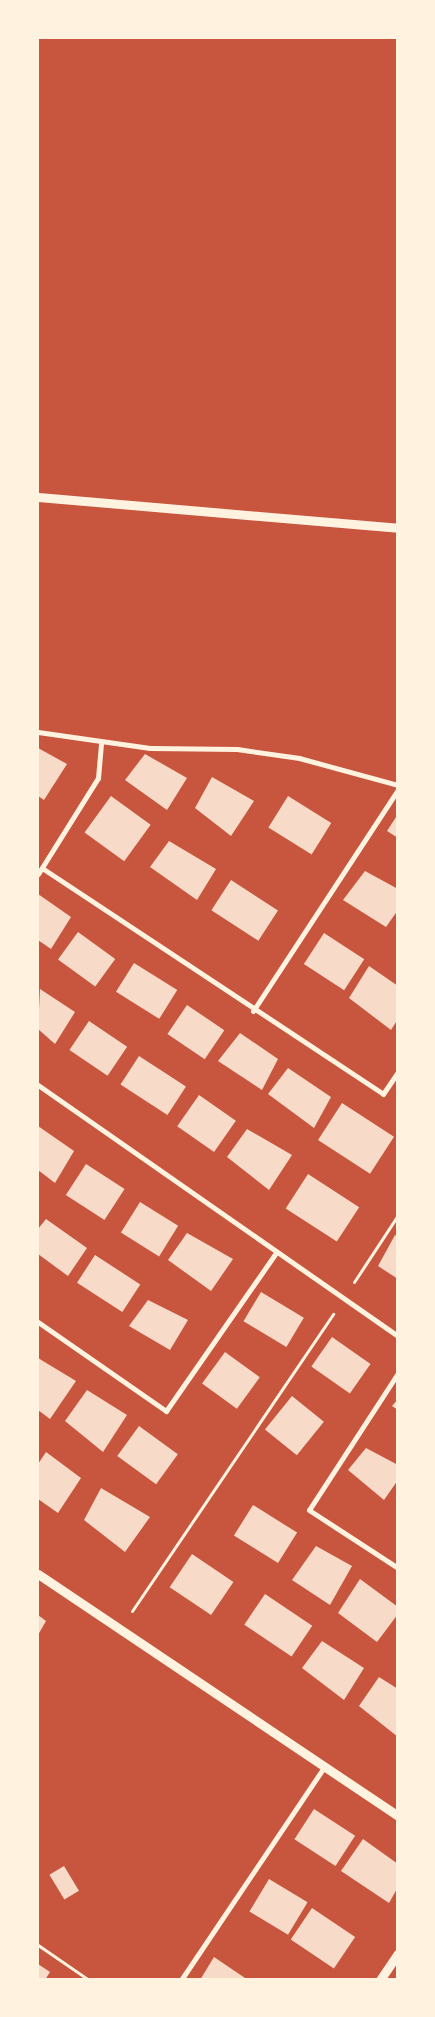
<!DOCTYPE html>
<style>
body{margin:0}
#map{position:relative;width:435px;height:2017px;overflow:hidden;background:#c8553d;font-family:"PT Sans",sans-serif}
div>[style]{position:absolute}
.building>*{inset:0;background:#f7dbc8;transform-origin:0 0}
.path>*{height:3px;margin:-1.5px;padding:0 1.5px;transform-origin:1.5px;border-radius:1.5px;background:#fff3e0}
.minor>*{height:5px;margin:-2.5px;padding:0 2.5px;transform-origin:2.5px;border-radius:2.5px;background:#fff3e0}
.tertiary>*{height:9px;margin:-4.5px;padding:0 4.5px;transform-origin:4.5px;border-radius:4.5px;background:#fff3e0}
span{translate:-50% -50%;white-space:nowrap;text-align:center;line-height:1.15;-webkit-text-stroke:4.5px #fff3e0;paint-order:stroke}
.frame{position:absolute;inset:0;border:39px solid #fff3e0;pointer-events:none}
</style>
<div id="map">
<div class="building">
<div style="clip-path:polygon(38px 748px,67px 764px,44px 800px,38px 796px)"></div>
<div style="clip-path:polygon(145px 754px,187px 778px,167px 810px,125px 780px)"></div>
<div style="clip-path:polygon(212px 777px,254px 801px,231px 836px,195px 808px)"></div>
<div style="left:111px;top:796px;width:49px;height:45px;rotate:36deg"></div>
<div style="left:288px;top:796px;width:51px;height:37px;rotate:32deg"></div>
<div style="clip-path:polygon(398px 814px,398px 838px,387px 831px)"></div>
<div style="clip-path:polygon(169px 841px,216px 869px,197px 900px,150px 867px)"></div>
<div style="clip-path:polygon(365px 871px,398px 889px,398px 910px,386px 927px,343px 900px)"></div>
<div style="left:231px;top:880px;width:56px;height:36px;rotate:33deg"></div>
<div style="clip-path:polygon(38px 894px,71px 917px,51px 949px,38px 940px)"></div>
<div style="left:78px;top:932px;width:46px;height:34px;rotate:36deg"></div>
<div style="left:324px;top:933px;width:48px;height:37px;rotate:33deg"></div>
<div style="left:134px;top:963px;width:51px;height:34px;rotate:32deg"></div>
<div style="clip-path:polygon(369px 966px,398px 986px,398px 1019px,391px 1030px,349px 998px)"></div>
<div style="clip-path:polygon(40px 989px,75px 1012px,55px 1044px,38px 1029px)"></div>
<div style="left:187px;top:1005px;width:45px;height:35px;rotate:34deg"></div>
<div style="left:89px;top:1021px;width:46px;height:35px;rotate:34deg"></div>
<div style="clip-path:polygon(240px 1033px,278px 1059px,262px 1090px,218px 1061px)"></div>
<div style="left:139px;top:1056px;width:56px;height:34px;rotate:33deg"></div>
<div style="clip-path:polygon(288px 1068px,331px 1097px,314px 1128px,268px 1094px)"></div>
<div style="left:199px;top:1095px;width:45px;height:38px;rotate:35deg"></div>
<div style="left:342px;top:1103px;width:62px;height:44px;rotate:33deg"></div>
<div style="clip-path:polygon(38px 1126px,74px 1151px,55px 1183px,38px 1170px)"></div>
<div style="clip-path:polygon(247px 1129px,292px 1155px,269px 1190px,227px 1157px)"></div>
<div style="left:86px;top:1164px;width:46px;height:37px;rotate:33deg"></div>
<div style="left:308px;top:1174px;width:61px;height:41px;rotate:33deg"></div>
<div style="left:140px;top:1202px;width:45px;height:36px;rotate:32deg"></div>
<div style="clip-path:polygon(46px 1219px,87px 1248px,68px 1276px,38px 1254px,38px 1229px)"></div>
<div style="clip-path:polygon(187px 1233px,233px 1259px,211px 1291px,168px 1260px)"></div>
<div style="clip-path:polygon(395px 1235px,398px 1237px,398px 1279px,378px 1266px)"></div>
<div style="left:95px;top:1255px;width:54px;height:33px;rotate:33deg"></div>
<div style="left:261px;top:1292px;width:50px;height:34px;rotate:31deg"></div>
<div style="clip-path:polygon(148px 1300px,188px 1320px,170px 1350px,129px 1326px)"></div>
<div style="left:332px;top:1337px;width:47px;height:36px;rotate:35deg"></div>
<div style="left:225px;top:1352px;width:43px;height:39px;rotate:36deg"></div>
<div style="clip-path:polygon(38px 1358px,76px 1381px,50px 1419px,38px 1410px)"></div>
<div style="clip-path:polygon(87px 1390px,127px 1415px,103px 1452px,65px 1421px)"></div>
<div style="left:292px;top:1396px;width:41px;height:43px;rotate:39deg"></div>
<div style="clip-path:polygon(398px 1399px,398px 1410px,392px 1406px)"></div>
<div style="left:139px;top:1426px;width:48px;height:37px;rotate:36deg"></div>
<div style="clip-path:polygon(366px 1448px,398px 1465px,398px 1480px,384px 1500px,348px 1470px)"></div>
<div style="clip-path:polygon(46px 1452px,81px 1478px,58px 1513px,38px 1499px,38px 1464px)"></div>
<div style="clip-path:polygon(101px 1488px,150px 1517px,125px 1552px,84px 1520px)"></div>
<div style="left:253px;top:1505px;width:52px;height:36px;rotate:32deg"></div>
<div style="clip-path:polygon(316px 1546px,352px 1566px,330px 1605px,292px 1580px)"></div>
<div style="left:192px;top:1554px;width:50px;height:40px;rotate:34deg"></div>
<div style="clip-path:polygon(360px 1579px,398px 1607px,398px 1614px,377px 1642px,338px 1613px)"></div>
<div style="left:265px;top:1594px;width:57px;height:37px;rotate:34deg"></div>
<div style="clip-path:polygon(38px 1615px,46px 1621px,38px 1635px)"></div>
<div style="clip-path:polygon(322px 1641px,364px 1668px,344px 1700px,302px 1668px)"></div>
<div style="clip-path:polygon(379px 1677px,398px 1689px,398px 1737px,359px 1706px)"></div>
<div style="left:314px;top:1809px;width:49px;height:36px;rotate:33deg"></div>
<div style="clip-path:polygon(363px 1839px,398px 1864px,398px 1887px,389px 1903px,341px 1871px)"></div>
<div style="left:64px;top:1866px;width:29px;height:17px;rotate:59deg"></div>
<div style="left:269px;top:1879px;width:45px;height:38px;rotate:31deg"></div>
<div style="left:312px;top:1908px;width:52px;height:38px;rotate:34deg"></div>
<div style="clip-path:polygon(214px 1957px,248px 1980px,200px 1980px)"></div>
<div style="clip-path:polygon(38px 1964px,50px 1972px,45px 1980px,38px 1980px)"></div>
</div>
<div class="path">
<div style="left:354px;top:1282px;width:80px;rotate:-56.7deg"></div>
<div style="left:132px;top:1611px;width:359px;rotate:-55.9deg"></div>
<div style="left:38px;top:1945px;width:62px;rotate:34.5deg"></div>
</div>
<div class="minor">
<div style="left:38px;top:732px;width:113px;rotate:8.1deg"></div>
<div style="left:150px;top:748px;width:87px;rotate:0.7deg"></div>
<div style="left:237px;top:749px;width:63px;rotate:8.3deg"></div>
<div style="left:299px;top:758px;width:103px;rotate:15.3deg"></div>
<div style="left:42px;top:868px;width:409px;rotate:33.5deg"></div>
<div style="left:383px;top:1094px;width:27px;rotate:-56deg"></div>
<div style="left:38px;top:874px;width:113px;rotate:-58deg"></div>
<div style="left:98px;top:778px;width:34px;rotate:-85deg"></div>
<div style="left:253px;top:1011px;width:265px;rotate:-56.8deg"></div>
<div style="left:38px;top:1085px;width:439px;rotate:34.9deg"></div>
<div style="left:38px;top:1322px;width:156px;rotate:34.8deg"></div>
<div style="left:166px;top:1411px;width:193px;rotate:-55.2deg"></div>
<div style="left:398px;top:1373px;width:163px;rotate:123deg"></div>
<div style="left:309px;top:1510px;width:106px;rotate:33.1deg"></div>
<div style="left:181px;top:1980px;width:258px;rotate:-56.1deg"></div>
</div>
<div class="tertiary">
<div style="left:38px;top:497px;width:361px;rotate:4.9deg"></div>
<div style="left:38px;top:1574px;width:434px;rotate:33.9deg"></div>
<div style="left:380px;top:1980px;width:32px;rotate:-56deg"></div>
</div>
<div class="frame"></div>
</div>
